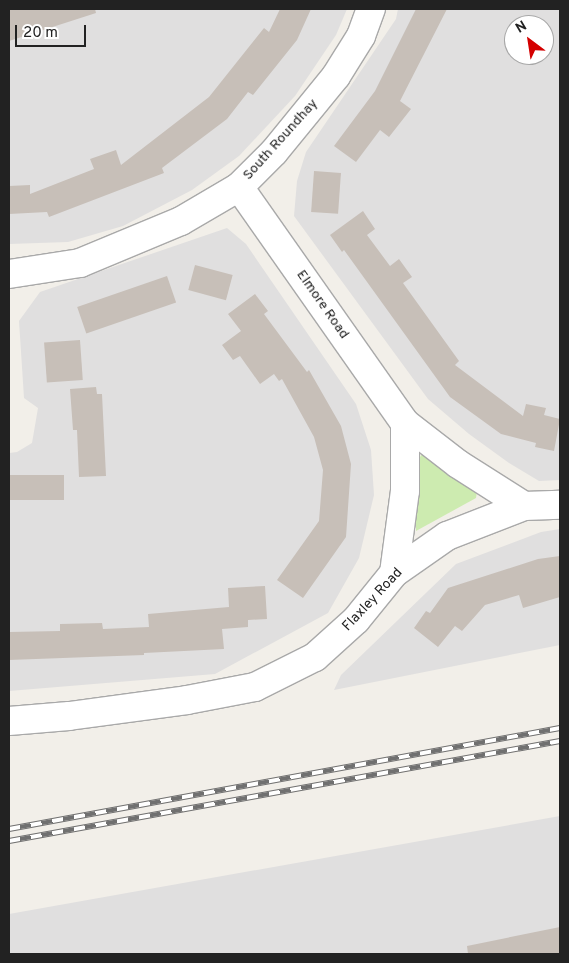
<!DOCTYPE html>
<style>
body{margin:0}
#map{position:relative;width:569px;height:963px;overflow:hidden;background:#f2efe9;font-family:Overpass,sans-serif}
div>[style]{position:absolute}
.residential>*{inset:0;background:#e0dfdf}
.grass>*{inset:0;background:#cdebb0}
.building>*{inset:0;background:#c7bfb8;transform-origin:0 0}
.roads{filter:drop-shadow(1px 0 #a9a9a9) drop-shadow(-1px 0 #a9a9a9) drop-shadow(0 1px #a9a9a9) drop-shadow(0 -1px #a9a9a9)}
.minor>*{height:28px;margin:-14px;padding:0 14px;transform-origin:14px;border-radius:14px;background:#fff}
.rail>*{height:5.5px;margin-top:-2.75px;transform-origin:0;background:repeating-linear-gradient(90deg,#fff 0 11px,#707070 0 22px);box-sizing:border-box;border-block:1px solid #707070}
span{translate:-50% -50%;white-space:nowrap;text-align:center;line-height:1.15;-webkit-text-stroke:4px #fff;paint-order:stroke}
.street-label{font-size:14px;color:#222}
.frame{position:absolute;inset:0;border:10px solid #222;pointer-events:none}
.north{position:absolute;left:504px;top:15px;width:50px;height:50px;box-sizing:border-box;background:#fff;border:1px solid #a7a7a7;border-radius:50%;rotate:329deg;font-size:14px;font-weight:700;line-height:20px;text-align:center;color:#222}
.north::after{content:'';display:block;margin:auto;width:18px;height:22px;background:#d40000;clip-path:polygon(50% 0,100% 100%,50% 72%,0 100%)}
.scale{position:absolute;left:15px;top:25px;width:71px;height:22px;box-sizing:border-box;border:2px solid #222;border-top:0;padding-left:6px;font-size:15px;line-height:18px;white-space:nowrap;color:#222;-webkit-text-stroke:4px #fff;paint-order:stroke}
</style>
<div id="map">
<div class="residential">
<div style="clip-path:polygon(9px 9px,347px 9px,336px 35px,295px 96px,239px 156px,192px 190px,123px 226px,68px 242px,9px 244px)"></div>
<div style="clip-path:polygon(evenodd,398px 9px,560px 9px,560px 480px,539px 481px,509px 463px,469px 434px,428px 399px,294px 216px,297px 181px,306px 152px,396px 19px,398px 9px,514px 25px,544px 25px,544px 55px,514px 55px,514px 25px)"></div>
<div style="clip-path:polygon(227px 228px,246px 244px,356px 404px,371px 450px,374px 495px,359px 558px,328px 613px,215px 674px,9px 691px,9px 453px,17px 452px,32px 443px,38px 408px,24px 398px,19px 321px,40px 292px)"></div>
<div style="clip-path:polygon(560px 529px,560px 645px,334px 690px,341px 675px,456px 564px,541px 532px)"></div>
<div style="clip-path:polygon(560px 816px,560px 954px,9px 954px,9px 914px)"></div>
</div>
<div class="grass">
<div style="clip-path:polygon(421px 455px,444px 464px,477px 491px,476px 498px,416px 531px,414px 471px)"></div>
</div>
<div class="building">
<div style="clip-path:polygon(9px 9px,95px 9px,96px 13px,9px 41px)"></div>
<div style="clip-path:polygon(280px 9px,311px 9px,297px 40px,253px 95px,248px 92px,227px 119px,162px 168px,164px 173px,49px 217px,47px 212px,9px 214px,9px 186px,30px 185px,30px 194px,94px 169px,90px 159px,116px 150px,121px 165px,209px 97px,264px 28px,269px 32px)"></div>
<div style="clip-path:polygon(416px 9px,447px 9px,400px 101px,411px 109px,389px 137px,380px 130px,356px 162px,334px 146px,375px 91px)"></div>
<div style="left:314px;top:171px;width:27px;height:41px;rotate:4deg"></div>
<div style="clip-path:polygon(363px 211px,375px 229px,367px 235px,390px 266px,399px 259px,412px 277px,403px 283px,459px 361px,455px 365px,523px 416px,526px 404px,546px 408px,544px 415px,560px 419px,554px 451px,535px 447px,536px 443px,501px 434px,450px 397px,344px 250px,342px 252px,330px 235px)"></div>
<div style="left:195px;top:265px;width:39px;height:26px;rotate:15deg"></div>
<div style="left:167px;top:276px;width:28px;height:95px;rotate:71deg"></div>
<div style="clip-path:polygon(255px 294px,268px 311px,264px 314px,307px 372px,309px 370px,341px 426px,351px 464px,346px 537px,303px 598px,277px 580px,319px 521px,323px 470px,314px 437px,282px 379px,279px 381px,274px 374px,260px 384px,240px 356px,233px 360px,222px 345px,241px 331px,228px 314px)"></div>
<div style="left:80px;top:340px;width:40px;height:36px;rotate:86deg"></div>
<div style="clip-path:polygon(96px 387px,97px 394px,102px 394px,106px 476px,79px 477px,77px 430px,73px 430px,70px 389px)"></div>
<div style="left:64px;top:475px;width:25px;height:55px;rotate:90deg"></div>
<div style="clip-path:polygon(560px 556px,560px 597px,523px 608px,519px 595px,485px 605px,462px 631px,455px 626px,438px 647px,414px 628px,426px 611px,430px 613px,448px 588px,538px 559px)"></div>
<div style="clip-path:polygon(265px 586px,267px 619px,248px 620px,248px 627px,222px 629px,224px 649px,144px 653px,144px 655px,9px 660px,9px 632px,60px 631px,60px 624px,102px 623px,103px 629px,149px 627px,148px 614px,229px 607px,228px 588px)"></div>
<div style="clip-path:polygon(560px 927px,560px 954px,468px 954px,467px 946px)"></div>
</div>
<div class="roads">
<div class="minor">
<div style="left:239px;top:187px;width:289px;rotate:54.9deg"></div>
<div style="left:405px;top:423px;width:67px;rotate:37.7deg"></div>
<div style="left:458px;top:464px;width:78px;rotate:32.5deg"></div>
<div style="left:9px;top:274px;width:72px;rotate:-8.8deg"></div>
<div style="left:80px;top:263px;width:109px;rotate:-22.6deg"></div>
<div style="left:181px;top:221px;width:67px;rotate:-30.4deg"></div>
<div style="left:239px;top:187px;width:49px;rotate:-45deg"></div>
<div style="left:274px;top:152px;width:98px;rotate:-50.8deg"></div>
<div style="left:336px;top:76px;width:47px;rotate:-58deg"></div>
<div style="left:361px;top:36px;width:29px;rotate:-70deg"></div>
<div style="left:394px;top:573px;width:83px;rotate:-82.4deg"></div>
<div style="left:405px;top:491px;width:68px;rotate:-90deg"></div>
<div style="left:9px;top:721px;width:60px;rotate:-4.8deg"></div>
<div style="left:69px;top:716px;width:119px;rotate:-7.7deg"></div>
<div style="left:187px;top:700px;width:69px;rotate:-10.8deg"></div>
<div style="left:255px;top:687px;width:67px;rotate:-26.6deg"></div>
<div style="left:315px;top:657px;width:55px;rotate:-42.1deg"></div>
<div style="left:356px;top:620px;width:60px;rotate:-51deg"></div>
<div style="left:394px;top:573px;width:65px;rotate:-34.9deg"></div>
<div style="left:447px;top:536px;width:83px;rotate:-21.3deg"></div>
<div style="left:524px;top:506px;width:36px;rotate:-2deg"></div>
</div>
</div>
<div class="rail">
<div style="left:9px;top:829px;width:560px;rotate:-10.39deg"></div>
<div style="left:9px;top:841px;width:560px;rotate:-10.29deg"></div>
</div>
<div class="street-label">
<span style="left:281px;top:140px;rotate:-48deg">South Roundhay</span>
<span style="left:322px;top:305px;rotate:55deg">Elmore Road</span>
<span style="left:373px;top:600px;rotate:-47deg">Flaxley Road</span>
</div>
<div class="frame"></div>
<div class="north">N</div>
<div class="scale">20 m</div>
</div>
